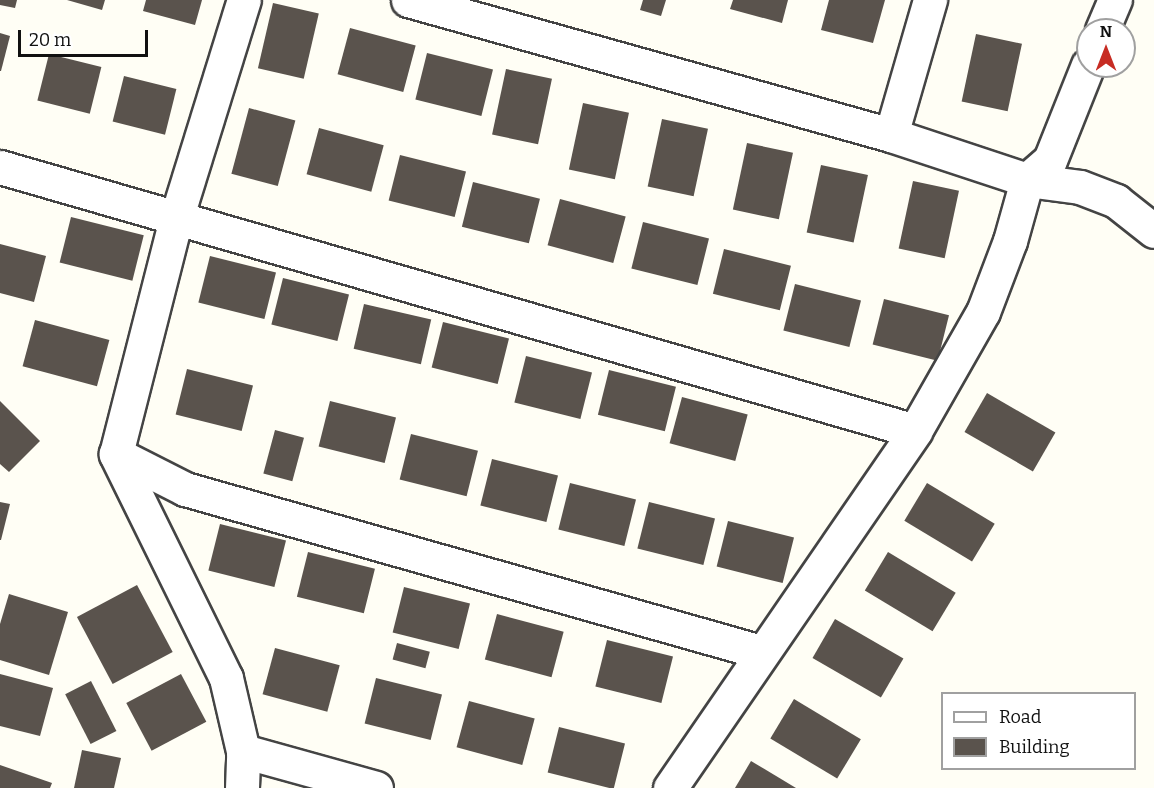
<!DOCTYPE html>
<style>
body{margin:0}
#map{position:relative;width:1154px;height:788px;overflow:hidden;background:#fffef5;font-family:Bitter,serif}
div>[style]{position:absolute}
.building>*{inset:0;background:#5a534d;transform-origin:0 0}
.roads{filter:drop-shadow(2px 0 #444) drop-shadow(-2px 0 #444) drop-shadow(0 2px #444) drop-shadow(0 -2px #444)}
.minor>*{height:33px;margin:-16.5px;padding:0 16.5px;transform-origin:16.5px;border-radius:16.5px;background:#fff}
span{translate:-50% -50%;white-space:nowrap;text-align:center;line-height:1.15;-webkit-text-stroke:6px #fff;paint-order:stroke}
.legend{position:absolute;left:941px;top:692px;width:195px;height:78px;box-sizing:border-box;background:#fff;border:2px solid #a0a0a0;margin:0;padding:8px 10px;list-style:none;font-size:18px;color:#111}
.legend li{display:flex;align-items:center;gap:12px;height:30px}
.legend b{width:30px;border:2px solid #a0a0a0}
.north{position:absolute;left:1076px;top:18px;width:60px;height:60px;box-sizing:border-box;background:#fff;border:2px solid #a0a0a0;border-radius:50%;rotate:0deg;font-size:16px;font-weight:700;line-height:24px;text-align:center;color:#111}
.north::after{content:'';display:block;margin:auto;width:21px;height:27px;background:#c72c23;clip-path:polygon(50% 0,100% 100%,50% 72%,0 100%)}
.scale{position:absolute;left:18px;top:30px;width:130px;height:27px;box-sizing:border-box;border:3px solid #111;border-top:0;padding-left:8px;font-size:18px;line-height:21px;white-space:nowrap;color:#111;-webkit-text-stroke:4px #fff;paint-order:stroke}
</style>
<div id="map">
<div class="building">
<div style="clip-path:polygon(0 0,17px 0,15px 8px,0 5px)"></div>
<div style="clip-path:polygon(67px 0,105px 0,102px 10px)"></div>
<div style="clip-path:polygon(146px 0,202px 0,195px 25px,143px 11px)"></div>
<div style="clip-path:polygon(643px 0,666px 0,661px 16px,640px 10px)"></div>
<div style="clip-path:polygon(733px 0,788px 0,782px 23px,730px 9px)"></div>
<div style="clip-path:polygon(829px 0,885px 0,873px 43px,821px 30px)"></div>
<div style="left:273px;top:3px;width:47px;height:67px;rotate:13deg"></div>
<div style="left:350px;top:28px;width:68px;height:48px;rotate:15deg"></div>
<div style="clip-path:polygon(0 33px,10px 36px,1px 71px,0 71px)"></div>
<div style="left:976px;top:34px;width:47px;height:69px;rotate:12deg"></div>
<div style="left:427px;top:53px;width:68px;height:48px;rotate:14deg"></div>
<div style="left:49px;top:54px;width:54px;height:48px;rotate:14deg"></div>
<div style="left:506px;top:69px;width:47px;height:67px;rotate:12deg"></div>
<div style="left:124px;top:76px;width:54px;height:47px;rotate:14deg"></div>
<div style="left:583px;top:103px;width:47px;height:68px;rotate:12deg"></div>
<div style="left:249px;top:108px;width:48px;height:68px;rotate:15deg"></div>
<div style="left:662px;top:119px;width:47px;height:69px;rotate:12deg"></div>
<div style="left:319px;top:128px;width:67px;height:48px;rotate:15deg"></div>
<div style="left:747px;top:143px;width:47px;height:68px;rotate:12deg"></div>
<div style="left:400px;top:155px;width:68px;height:47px;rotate:14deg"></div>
<div style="left:821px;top:165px;width:48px;height:69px;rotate:12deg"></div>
<div style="left:913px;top:181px;width:47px;height:69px;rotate:12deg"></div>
<div style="left:473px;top:182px;width:69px;height:46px;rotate:14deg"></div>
<div style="left:560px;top:199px;width:68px;height:48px;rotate:15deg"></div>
<div style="left:71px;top:217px;width:75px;height:47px;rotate:14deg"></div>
<div style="left:643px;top:222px;width:68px;height:48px;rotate:14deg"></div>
<div style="clip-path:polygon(0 244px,46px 256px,34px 302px,0 293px)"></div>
<div style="left:724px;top:249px;width:69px;height:46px;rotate:14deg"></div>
<div style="left:210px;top:256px;width:68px;height:48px;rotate:14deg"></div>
<div style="left:283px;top:278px;width:68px;height:48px;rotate:14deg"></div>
<div style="left:795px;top:284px;width:68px;height:48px;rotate:14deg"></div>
<div style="left:884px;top:299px;width:67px;height:47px;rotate:14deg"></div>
<div style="left:364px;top:304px;width:69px;height:46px;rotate:13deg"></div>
<div style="left:35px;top:320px;width:77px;height:48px;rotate:15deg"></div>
<div style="left:443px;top:322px;width:68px;height:47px;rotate:14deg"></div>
<div style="left:526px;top:356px;width:68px;height:48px;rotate:14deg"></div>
<div style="left:187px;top:369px;width:68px;height:47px;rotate:14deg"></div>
<div style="left:609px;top:370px;width:69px;height:46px;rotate:14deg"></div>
<div style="left:987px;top:393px;width:79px;height:45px;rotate:30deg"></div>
<div style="left:682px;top:397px;width:68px;height:48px;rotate:15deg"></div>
<div style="clip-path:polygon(0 401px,40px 441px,9px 472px,0 464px)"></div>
<div style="left:330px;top:401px;width:68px;height:47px;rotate:14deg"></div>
<div style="left:275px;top:430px;width:30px;height:45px;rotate:15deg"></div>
<div style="left:411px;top:434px;width:69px;height:47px;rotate:14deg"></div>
<div style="left:492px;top:459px;width:68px;height:48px;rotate:14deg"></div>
<div style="left:570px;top:483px;width:68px;height:48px;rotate:14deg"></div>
<div style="left:927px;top:483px;width:79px;height:44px;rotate:31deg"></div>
<div style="clip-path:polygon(0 502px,10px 504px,1px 540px,0 540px)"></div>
<div style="left:649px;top:502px;width:68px;height:48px;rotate:14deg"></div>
<div style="left:728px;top:521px;width:68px;height:47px;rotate:14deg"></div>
<div style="left:220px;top:524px;width:68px;height:48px;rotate:14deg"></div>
<div style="left:308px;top:552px;width:69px;height:46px;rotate:14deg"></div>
<div style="left:888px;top:552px;width:79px;height:45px;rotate:31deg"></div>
<div style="left:137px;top:585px;width:76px;height:68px;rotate:62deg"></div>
<div style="left:404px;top:587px;width:68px;height:47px;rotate:14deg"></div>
<div style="clip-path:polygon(9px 594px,68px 612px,49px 675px,0 660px,0 624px)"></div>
<div style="left:497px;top:614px;width:69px;height:47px;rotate:15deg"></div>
<div style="left:835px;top:619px;width:79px;height:45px;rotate:30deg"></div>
<div style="left:607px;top:640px;width:68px;height:48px;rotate:14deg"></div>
<div style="left:397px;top:643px;width:34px;height:17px;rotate:15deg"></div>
<div style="left:275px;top:648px;width:67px;height:48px;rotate:15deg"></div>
<div style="clip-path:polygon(0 674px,53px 688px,40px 736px,0 726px)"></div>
<div style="left:181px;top:674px;width:54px;height:62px;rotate:62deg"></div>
<div style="left:376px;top:678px;width:68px;height:47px;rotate:14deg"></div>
<div style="left:91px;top:681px;width:56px;height:29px;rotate:63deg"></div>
<div style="left:794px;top:699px;width:78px;height:46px;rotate:31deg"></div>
<div style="left:469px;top:701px;width:68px;height:48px;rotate:15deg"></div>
<div style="left:559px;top:727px;width:68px;height:47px;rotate:14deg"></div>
<div style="clip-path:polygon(82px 750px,121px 758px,114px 788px,74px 788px)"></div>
<div style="clip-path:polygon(751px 761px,796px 788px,735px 788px)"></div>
<div style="clip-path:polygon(0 765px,52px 783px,50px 788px,0 788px)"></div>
</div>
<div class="roads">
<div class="minor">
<div style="left:408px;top:0;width:502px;rotate:15.62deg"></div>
<div style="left:891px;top:135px;width:143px;rotate:18.3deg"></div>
<div style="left:1027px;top:180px;width:53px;rotate:7.5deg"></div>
<div style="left:1080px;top:187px;width:39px;rotate:21deg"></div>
<div style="left:1116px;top:201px;width:48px;rotate:38.3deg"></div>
<div style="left:1102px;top:30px;width:33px;rotate:-67deg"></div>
<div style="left:891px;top:135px;width:141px;rotate:-73.9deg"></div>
<div style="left:0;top:167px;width:952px;rotate:16.09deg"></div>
<div style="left:116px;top:454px;width:77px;rotate:26.9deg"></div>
<div style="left:185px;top:489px;width:599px;rotate:15.8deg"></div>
<div style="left:243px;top:751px;width:138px;rotate:15.5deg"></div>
<div style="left:242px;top:788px;width:37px;rotate:-88deg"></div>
<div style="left:243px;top:751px;width:75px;rotate:-103.1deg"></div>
<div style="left:226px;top:678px;width:250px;rotate:-116.2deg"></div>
<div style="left:116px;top:454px;width:243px;rotate:-75.7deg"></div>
<div style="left:176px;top:219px;width:229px;rotate:-72.8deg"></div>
<div style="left:670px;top:788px;width:433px;rotate:-55.5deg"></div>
<div style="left:915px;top:431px;width:137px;rotate:-60.3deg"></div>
<div style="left:983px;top:312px;width:76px;rotate:-69.2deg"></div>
<div style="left:1010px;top:241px;width:63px;rotate:-74.4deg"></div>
<div style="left:1027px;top:180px;width:30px;rotate:-41deg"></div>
<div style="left:1050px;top:160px;width:102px;rotate:-68.2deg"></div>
</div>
</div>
<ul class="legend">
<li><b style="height:8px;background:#fff"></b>Road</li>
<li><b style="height:16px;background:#5a534d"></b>Building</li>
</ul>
<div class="north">N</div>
<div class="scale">20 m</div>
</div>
